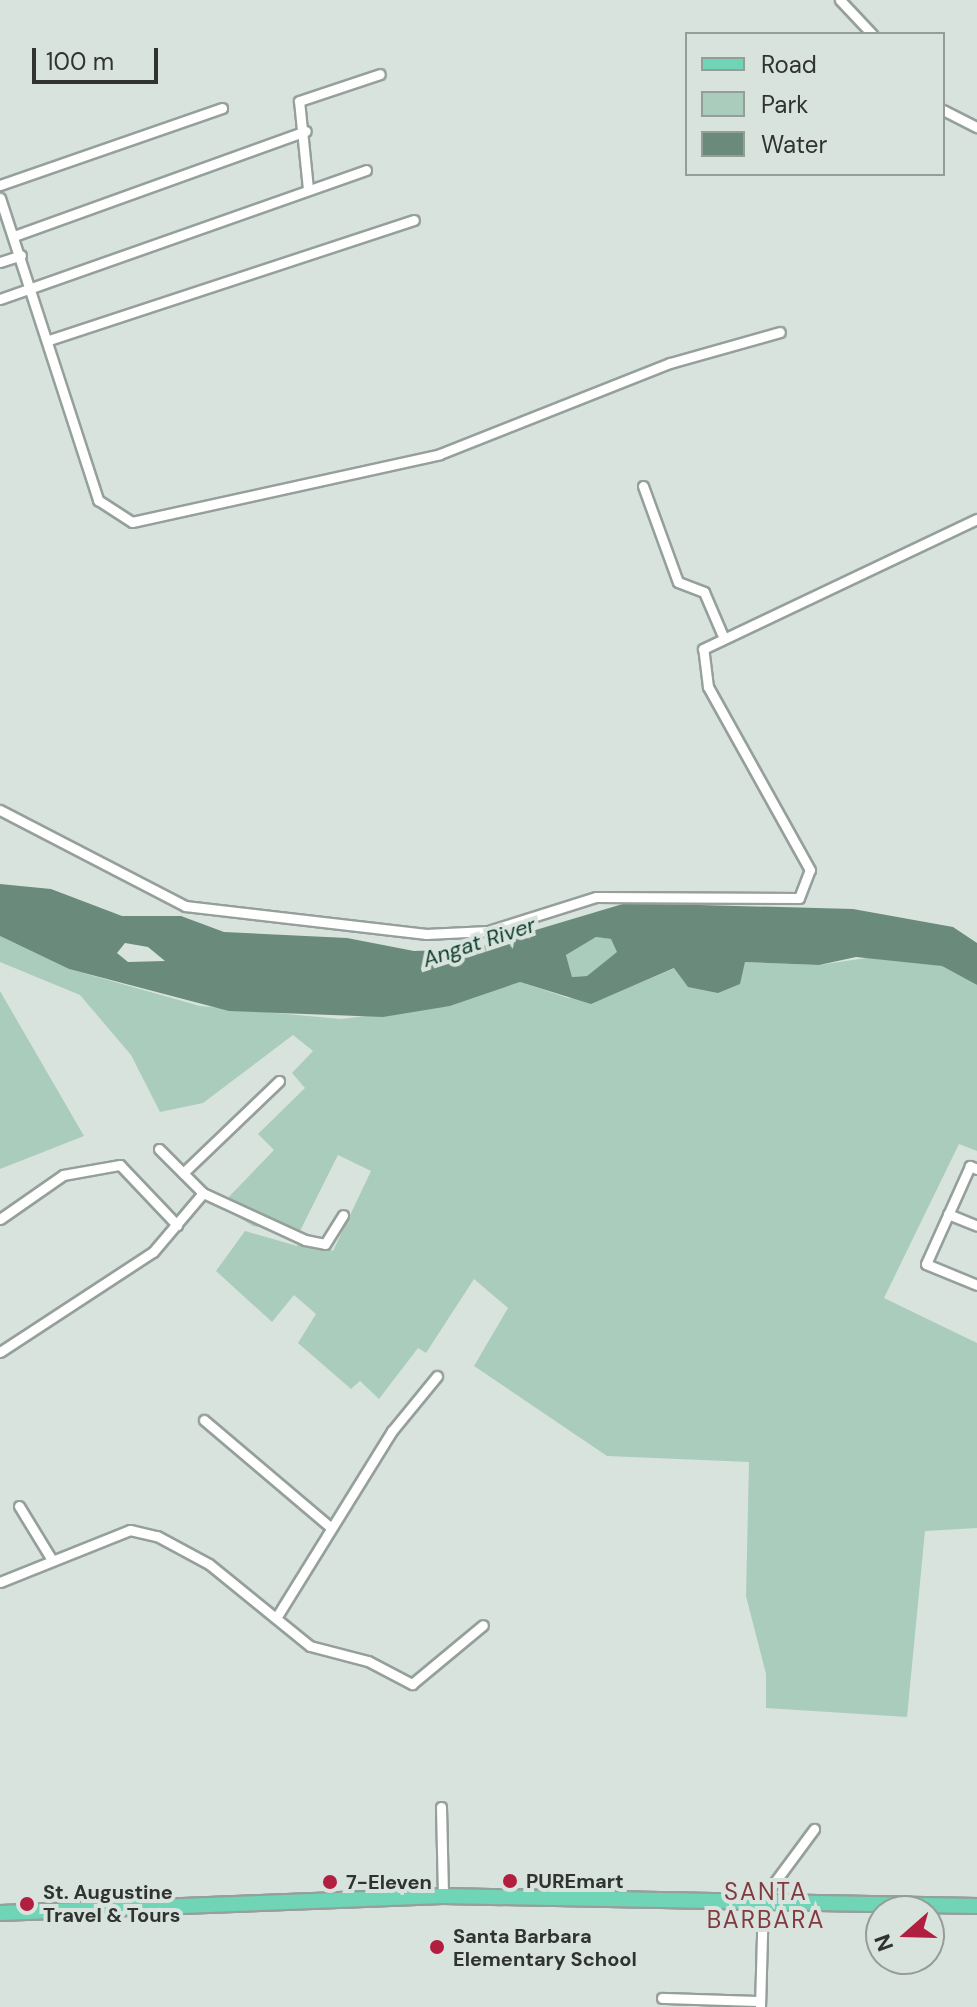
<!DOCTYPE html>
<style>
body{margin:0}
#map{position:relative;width:977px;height:2007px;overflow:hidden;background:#d9e3de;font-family:"DM Sans",sans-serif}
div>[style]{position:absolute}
.green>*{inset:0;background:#aaccbc}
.water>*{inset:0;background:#6a8b7c}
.roads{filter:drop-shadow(2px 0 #96a09b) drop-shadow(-2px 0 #96a09b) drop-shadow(0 2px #96a09b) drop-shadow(0 -2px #96a09b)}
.minor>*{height:9px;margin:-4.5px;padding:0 4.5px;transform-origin:4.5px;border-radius:4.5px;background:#fff}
.primary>*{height:14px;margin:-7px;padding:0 7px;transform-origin:7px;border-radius:7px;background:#70d4b7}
.dots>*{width:22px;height:22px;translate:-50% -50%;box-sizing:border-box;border:4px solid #d9e3de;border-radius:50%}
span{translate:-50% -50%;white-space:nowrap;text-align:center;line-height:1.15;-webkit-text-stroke:8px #d9e3de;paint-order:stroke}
.poi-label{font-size:20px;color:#2f3331;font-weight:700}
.left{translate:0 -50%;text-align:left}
.water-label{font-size:22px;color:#0d3d2c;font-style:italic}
.quarter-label{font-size:24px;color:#823a41;letter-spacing:2px}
.legend{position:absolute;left:685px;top:32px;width:260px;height:144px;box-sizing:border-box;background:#d9e3de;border:2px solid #959d99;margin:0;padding:10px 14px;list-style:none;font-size:24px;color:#2f3331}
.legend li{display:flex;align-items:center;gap:16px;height:40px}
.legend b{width:40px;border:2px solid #959d99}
.north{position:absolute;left:865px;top:1895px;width:80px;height:80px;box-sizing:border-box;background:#d9e3de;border:2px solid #959d99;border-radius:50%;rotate:250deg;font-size:22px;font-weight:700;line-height:32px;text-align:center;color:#2f3331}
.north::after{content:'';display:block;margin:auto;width:28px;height:36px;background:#b11e3f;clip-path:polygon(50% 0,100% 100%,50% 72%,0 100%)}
.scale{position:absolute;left:32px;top:48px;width:126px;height:36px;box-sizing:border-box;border:4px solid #2f3331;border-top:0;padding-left:10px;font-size:24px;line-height:28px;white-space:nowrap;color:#2f3331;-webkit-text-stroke:6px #d9e3de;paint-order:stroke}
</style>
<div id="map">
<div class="green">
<div style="clip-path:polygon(0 936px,69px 969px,200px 1006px,341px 1019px,450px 1006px,520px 982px,568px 998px,602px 999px,675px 968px,685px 983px,740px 979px,745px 962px,819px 965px,873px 957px,942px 966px,977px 985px,977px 1151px,959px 1144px,884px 1298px,977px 1343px,977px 1528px,925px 1531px,907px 1717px,766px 1708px,766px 1674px,746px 1596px,749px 1462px,607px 1456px,474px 1366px,508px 1308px,474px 1279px,426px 1353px,418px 1348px,379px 1399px,360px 1381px,351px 1389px,298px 1343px,316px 1314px,294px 1295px,272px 1322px,216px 1271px,245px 1231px,297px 1246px,304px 1236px,333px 1251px,371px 1171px,338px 1155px,299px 1233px,253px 1226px,220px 1206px,274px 1150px,258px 1134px,305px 1088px,292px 1073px,313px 1051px,293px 1035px,203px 1103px,160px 1112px,131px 1055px,80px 995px,0 962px)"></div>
<div style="clip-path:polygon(596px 937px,612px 939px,618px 952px,587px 976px,572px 977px,566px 955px)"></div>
<div style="clip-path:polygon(0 991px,84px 1136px,0 1169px)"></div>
</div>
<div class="water">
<div style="clip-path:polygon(evenodd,0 884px,51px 889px,122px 916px,181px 916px,224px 932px,347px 938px,414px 951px,472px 949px,626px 903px,853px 909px,953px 927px,977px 943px,977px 985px,942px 966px,856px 957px,819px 965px,745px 962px,740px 984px,718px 993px,688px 987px,674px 968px,591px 1004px,520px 982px,450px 1006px,383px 1017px,229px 1011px,69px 969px,0 936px,0 884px,596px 937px,611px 939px,617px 952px,587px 976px,572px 977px,566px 955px,596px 937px,0 884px,125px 943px,148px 947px,165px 961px,128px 962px,117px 953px,125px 943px)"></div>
</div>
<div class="roads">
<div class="minor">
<div style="left:840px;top:0;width:47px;rotate:46.7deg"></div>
<div style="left:943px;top:110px;width:38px;rotate:27deg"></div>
<div style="left:0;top:185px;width:235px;rotate:-19.1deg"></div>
<div style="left:308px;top:189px;width:88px;rotate:-95.8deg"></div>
<div style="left:299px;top:101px;width:85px;rotate:-18.4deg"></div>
<div style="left:0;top:198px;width:318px;rotate:72deg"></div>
<div style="left:98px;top:500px;width:40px;rotate:32.9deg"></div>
<div style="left:132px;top:522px;width:315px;rotate:-12.4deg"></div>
<div style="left:440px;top:454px;width:247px;rotate:-21.6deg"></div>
<div style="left:670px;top:363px;width:114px;rotate:-15.7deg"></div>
<div style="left:14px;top:236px;width:310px;rotate:-19.8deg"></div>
<div style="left:0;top:262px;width:22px;rotate:-18deg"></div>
<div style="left:0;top:299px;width:388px;rotate:-19.4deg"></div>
<div style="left:49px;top:340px;width:384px;rotate:-18.2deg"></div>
<div style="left:643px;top:486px;width:102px;rotate:70deg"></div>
<div style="left:678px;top:582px;width:28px;rotate:21deg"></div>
<div style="left:704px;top:592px;width:46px;rotate:66.8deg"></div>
<div style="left:0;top:810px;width:208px;rotate:27.4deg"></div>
<div style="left:185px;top:906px;width:243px;rotate:6.6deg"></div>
<div style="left:426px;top:934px;width:62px;rotate:-2.8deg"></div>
<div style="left:488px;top:931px;width:113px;rotate:-17.5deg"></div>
<div style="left:596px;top:897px;width:203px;rotate:0.3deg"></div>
<div style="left:799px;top:898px;width:30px;rotate:-69deg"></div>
<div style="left:810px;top:870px;width:210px;rotate:-119.1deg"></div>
<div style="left:708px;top:687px;width:38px;rotate:-97deg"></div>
<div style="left:703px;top:649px;width:303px;rotate:-25.4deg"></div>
<div style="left:159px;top:1149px;width:62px;rotate:45deg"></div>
<div style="left:203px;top:1193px;width:112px;rotate:24.7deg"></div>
<div style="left:305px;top:1240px;width:20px;rotate:11deg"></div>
<div style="left:325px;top:1244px;width:34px;rotate:-58deg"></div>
<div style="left:977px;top:1169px;width:8px;rotate:-157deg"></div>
<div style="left:970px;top:1166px;width:107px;rotate:114.2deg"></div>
<div style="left:926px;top:1264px;width:55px;rotate:22.4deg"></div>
<div style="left:183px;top:1173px;width:133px;rotate:-43.8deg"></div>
<div style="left:948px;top:1214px;width:31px;rotate:22deg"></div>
<div style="left:0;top:1219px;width:77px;rotate:-34.9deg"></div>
<div style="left:63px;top:1175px;width:58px;rotate:-10deg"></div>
<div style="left:120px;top:1165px;width:83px;rotate:46.5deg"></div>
<div style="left:0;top:1352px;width:183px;rotate:-33.2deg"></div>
<div style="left:153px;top:1252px;width:77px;rotate:-49.7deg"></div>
<div style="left:204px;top:1420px;width:165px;rotate:40.3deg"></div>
<div style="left:19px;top:1506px;width:63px;rotate:58.6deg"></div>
<div style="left:0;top:1582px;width:140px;rotate:-21.8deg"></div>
<div style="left:130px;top:1530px;width:28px;rotate:13deg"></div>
<div style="left:157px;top:1536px;width:59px;rotate:28.3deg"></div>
<div style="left:209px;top:1564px;width:130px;rotate:39.1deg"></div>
<div style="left:310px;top:1646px;width:60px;rotate:14.5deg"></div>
<div style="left:368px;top:1661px;width:50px;rotate:27.6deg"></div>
<div style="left:412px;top:1684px;width:92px;rotate:-39.7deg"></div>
<div style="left:276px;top:1618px;width:220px;rotate:-58.2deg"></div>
<div style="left:392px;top:1431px;width:71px;rotate:-50.7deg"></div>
<div style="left:441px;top:1807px;width:89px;rotate:88.7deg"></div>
<div style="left:662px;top:1998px;width:98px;rotate:1.8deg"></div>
<div style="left:760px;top:2007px;width:109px;rotate:-88.4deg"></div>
<div style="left:763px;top:1898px;width:86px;rotate:-53.5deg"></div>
</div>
<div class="primary">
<div style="left:0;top:1913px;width:443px;rotate:-2.2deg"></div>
<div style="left:443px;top:1896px;width:534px;rotate:1.07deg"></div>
</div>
</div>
<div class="dots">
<div style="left:510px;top:1881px;background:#b11e3f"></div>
<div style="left:330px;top:1882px;background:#b11e3f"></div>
<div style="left:27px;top:1904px;background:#b11e3f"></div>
<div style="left:437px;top:1947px;background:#b11e3f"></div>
</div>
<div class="poi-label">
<span class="left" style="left:526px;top:1881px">PUREmart</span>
<span class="left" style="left:346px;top:1882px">7-Eleven</span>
<span class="left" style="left:43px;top:1904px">St. Augustine<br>Travel &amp; Tours</span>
<span class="left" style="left:453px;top:1948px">Santa Barbara<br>Elementary School</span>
</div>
<div class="water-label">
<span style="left:479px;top:942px;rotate:-18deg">Angat River</span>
</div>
<div class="quarter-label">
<span style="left:766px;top:1906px">SANTA<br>BARBARA</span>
</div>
<ul class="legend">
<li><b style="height:10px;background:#70d4b7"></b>Road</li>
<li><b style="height:22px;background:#aaccbc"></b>Park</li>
<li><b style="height:22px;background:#6a8b7c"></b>Water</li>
</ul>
<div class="north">N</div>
<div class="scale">100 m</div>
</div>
